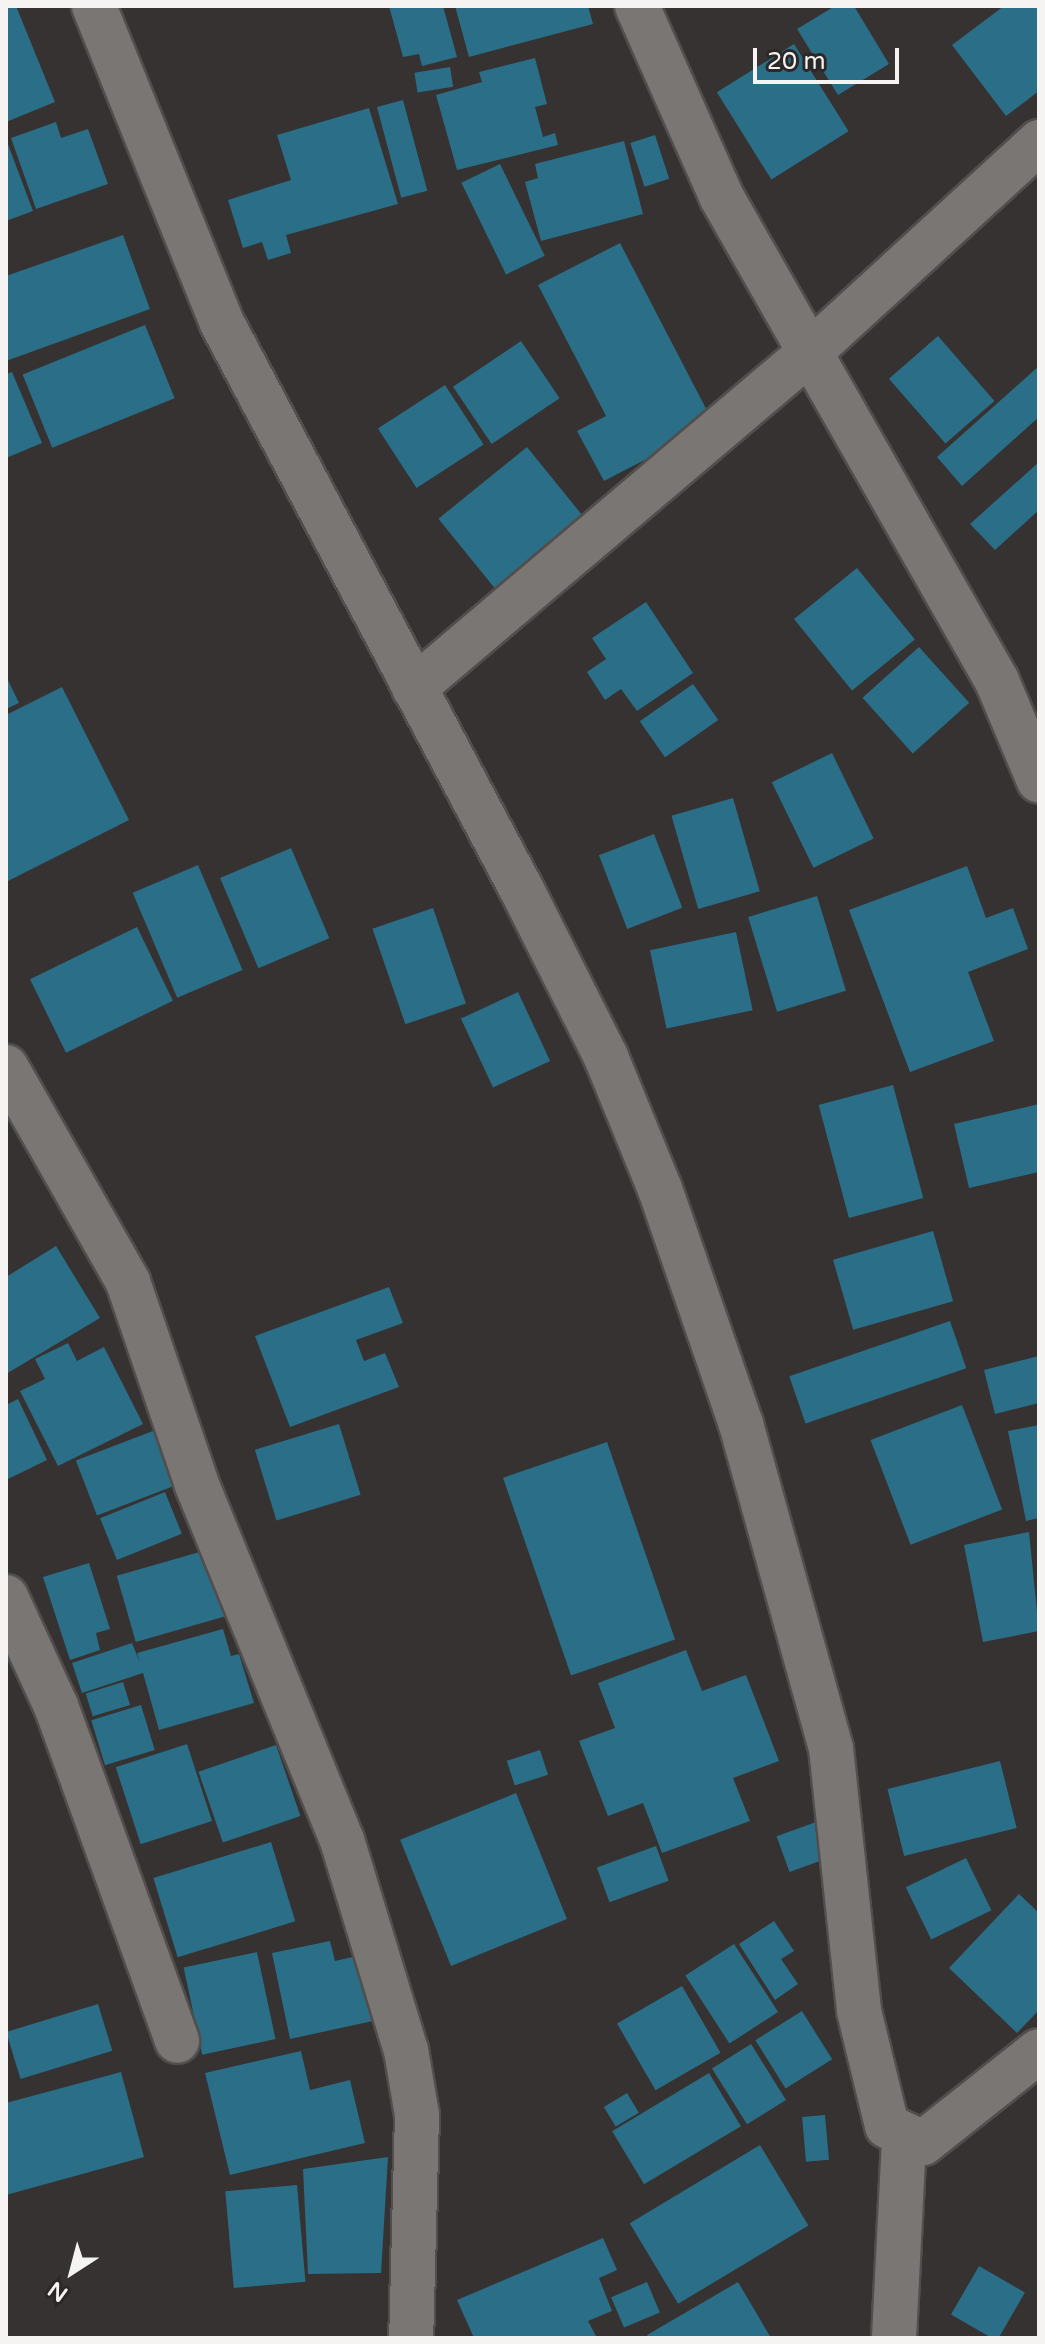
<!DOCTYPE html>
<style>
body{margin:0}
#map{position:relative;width:1045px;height:2344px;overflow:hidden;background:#353231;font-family:"Varela Round",sans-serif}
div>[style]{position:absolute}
.building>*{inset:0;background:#2b6e87;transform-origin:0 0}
.roads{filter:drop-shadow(2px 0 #514e4d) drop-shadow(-2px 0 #514e4d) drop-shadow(0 2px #514e4d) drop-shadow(0 -2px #514e4d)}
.minor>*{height:44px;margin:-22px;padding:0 22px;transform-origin:22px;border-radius:22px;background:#7a7674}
span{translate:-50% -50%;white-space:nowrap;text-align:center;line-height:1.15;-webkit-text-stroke:7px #2b2827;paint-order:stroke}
.frame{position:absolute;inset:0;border:8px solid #f6f4f3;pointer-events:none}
.north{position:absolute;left:32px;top:2232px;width:80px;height:80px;-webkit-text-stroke:6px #2b2827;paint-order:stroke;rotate:216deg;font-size:22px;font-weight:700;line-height:32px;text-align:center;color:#f6f4f3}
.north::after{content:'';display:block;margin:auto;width:28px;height:36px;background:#f6f4f3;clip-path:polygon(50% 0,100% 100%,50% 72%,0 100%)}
.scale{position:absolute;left:753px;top:48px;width:146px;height:36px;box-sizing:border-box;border:4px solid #f6f4f3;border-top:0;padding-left:10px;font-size:24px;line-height:28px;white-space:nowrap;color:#f6f4f3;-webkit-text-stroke:6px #2b2827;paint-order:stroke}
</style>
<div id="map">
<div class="building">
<div style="clip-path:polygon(6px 6px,16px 6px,55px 102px,6px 122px)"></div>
<div style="clip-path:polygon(389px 6px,443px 6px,457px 57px,422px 66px,419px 54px,403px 57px)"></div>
<div style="clip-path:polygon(455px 6px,588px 6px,593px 24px,469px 57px)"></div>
<div style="clip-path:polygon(835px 6px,854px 6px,889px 64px,838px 95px,797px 29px)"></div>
<div style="clip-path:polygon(1004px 6px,1039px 6px,1039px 91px,1006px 116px,952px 45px)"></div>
<div style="left:794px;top:44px;width:103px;height:91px;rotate:58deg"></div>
<div style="clip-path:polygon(535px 58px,547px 104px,535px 107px,543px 137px,555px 133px,558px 145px,457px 170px,436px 95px,482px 82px,479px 72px)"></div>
<div style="left:450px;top:67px;width:20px;height:36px;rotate:81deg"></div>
<div style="left:403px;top:100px;width:94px;height:27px;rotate:75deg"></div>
<div style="clip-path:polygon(369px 108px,398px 204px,286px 235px,291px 253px,268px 260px,262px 242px,243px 248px,228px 200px,291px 180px,277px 135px)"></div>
<div style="clip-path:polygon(56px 122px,61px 138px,88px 129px,108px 184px,36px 209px,11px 138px)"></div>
<div style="left:655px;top:135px;width:46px;height:26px;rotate:72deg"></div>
<div style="clip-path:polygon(6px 139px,33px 211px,6px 221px)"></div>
<div style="clip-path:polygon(624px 141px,643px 214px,541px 241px,525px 182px,538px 178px,535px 164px)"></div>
<div style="left:500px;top:164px;width:102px;height:43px;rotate:64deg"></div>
<div style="clip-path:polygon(123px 235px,150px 309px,6px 361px,6px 276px)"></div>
<div style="clip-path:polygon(620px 243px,714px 424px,604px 481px,577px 431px,606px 416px,538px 285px)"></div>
<div style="left:145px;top:325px;width:79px;height:132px;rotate:68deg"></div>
<div style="left:938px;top:336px;width:86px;height:65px;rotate:49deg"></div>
<div style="left:521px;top:341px;width:69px;height:82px;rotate:56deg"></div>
<div style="clip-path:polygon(1039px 366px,1039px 417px,962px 486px,937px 457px)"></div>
<div style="clip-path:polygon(12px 372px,42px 443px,6px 458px,6px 374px)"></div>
<div style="left:445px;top:385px;width:71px;height:80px;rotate:57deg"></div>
<div style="left:527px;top:447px;width:104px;height:114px;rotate:51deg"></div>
<div style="clip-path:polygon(1039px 462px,1039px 510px,995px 550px,970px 524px)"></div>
<div style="left:857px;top:568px;width:92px;height:81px;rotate:51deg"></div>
<div style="clip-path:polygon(646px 602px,693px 673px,637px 711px,621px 689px,605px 700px,587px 672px,606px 659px,592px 638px)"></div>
<div style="left:919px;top:647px;width:75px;height:76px;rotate:48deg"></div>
<div style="clip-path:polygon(6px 676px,19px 703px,6px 709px)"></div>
<div style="left:693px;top:684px;width:44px;height:65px;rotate:55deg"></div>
<div style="clip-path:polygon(62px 687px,129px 820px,6px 882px,6px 715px)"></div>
<div style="left:832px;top:753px;width:95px;height:67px;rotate:64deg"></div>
<div style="left:733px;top:798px;width:97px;height:64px;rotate:74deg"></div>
<div style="left:654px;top:834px;width:79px;height:59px;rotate:69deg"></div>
<div style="left:291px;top:848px;width:98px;height:77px;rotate:67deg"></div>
<div style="left:198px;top:865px;width:114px;height:71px;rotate:67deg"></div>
<div style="clip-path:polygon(967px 866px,986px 918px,1013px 908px,1028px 949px,968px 972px,994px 1041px,910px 1072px,849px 910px)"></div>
<div style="left:817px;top:896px;width:99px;height:72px;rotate:73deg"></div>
<div style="left:433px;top:908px;width:101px;height:64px;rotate:71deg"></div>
<div style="left:137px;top:927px;width:82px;height:119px;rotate:64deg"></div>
<div style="left:736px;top:932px;width:80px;height:88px;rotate:78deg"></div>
<div style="left:518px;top:992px;width:76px;height:63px;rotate:65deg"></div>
<div style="left:893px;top:1085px;width:117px;height:77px;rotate:75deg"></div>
<div style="clip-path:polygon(1039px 1104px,1039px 1172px,969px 1188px,954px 1124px)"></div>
<div style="left:933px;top:1231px;width:73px;height:104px;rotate:74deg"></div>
<div style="clip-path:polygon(56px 1246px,100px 1318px,6px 1374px,6px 1277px)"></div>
<div style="clip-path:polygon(389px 1287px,403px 1323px,356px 1340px,364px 1361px,385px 1353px,399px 1387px,290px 1427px,255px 1336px)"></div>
<div style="left:950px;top:1321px;width:50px;height:170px;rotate:71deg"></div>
<div style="clip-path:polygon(68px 1343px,77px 1361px,104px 1347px,143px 1424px,58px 1466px,20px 1391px,45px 1379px,35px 1359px)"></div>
<div style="clip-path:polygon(1039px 1356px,1039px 1403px,995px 1414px,984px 1370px)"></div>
<div style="clip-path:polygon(18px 1399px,47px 1460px,6px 1480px,6px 1405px)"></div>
<div style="left:962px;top:1405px;width:112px;height:98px;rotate:69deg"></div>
<div style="left:339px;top:1424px;width:74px;height:88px;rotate:73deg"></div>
<div style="clip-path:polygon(1039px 1425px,1039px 1518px,1026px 1521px,1008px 1431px)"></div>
<div style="left:158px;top:1429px;width:59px;height:88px;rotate:69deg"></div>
<div style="left:607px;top:1442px;width:209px;height:110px;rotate:71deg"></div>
<div style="left:165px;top:1492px;width:45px;height:70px;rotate:68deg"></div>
<div style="clip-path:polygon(1029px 1532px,1039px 1631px,983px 1642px,964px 1545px)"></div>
<div style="left:210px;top:1549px;width:69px;height:97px;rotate:74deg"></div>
<div style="clip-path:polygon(89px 1563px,110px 1629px,96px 1633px,100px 1650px,70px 1660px,43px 1577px)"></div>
<div style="clip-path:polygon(223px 1629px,231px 1656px,239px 1654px,254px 1703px,159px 1730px,143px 1673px,82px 1693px,72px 1663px,132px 1643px,140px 1663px,137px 1653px)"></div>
<div style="clip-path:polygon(686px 1650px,702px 1691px,746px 1675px,779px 1761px,733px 1778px,750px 1821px,662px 1853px,643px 1803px,608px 1816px,579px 1741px,615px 1728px,598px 1683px)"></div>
<div style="left:123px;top:1682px;width:24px;height:39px;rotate:73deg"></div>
<div style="left:141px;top:1705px;width:47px;height:52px;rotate:73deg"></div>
<div style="left:187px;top:1744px;width:81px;height:75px;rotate:72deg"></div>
<div style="left:276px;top:1745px;width:75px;height:82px;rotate:71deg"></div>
<div style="left:540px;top:1750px;width:26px;height:35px;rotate:72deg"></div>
<div style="left:1000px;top:1761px;width:69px;height:116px;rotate:76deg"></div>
<div style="left:516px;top:1793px;width:136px;height:125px;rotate:68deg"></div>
<div style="left:816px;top:1822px;width:38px;height:42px;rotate:70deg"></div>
<div style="left:271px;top:1842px;width:83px;height:123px;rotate:73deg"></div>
<div style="left:656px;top:1846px;width:37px;height:63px;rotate:70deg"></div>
<div style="left:966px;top:1858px;width:58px;height:67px;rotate:64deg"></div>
<div style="clip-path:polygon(1019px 1894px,1039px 1913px,1039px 2010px,1017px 2033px,949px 1968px)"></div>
<div style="clip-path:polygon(774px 1921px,794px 1951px,781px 1959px,798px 1984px,775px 2000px,739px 1944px)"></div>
<div style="clip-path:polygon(330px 1941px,335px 1961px,366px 1954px,382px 2019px,290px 2039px,272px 1953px)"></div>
<div style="left:734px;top:1944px;width:81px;height:58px;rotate:57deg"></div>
<div style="left:257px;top:1952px;width:89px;height:75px;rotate:78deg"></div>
<div style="left:682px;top:1986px;width:77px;height:75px;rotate:60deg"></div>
<div style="left:98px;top:2004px;width:49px;height:96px;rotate:73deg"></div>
<div style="left:802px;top:2011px;width:57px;height:55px;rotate:58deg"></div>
<div style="left:751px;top:2044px;width:66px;height:46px;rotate:58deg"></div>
<div style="clip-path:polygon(301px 2051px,310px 2090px,350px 2080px,365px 2143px,230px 2175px,205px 2073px)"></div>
<div style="clip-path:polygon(121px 2072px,144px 2157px,6px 2195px,6px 2103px)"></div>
<div style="left:709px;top:2073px;width:62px;height:113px;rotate:59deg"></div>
<div style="left:627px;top:2093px;width:23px;height:27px;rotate:59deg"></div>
<div style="left:825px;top:2115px;width:45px;height:23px;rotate:85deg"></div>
<div style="left:760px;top:2145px;width:94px;height:152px;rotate:59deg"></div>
<div style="clip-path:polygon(388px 2157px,381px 2273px,308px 2274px,303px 2169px)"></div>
<div style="left:297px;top:2185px;width:97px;height:72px;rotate:85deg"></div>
<div style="clip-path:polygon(603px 2238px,617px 2270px,599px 2278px,612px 2311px,588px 2321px,597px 2338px,474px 2338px,457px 2300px)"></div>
<div style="left:979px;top:2266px;width:53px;height:56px;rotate:30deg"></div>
<div style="left:647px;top:2282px;width:33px;height:39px;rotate:67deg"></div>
<div style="clip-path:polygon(738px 2282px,771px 2338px,649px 2338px,647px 2335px)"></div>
</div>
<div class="roads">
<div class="minor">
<div style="left:94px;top:6px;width:340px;rotate:68deg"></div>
<div style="left:221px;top:321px;width:646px;rotate:62.13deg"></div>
<div style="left:523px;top:892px;width:185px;rotate:63.3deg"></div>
<div style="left:606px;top:1057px;width:143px;rotate:67.8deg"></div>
<div style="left:660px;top:1189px;width:249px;rotate:71deg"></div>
<div style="left:741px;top:1424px;width:336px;rotate:74.5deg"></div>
<div style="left:831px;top:1748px;width:264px;rotate:83.9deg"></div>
<div style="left:859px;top:2011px;width:118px;rotate:76.3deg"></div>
<div style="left:887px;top:2126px;width:40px;rotate:25deg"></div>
<div style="left:923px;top:2143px;width:148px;rotate:-38.4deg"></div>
<div style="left:637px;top:6px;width:208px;rotate:66.1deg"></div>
<div style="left:721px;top:196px;width:558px;rotate:60.36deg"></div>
<div style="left:997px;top:681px;width:108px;rotate:67.2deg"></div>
<div style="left:414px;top:688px;width:517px;rotate:-40.29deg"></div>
<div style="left:808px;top:354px;width:314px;rotate:-42.5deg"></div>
<div style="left:6px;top:1067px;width:247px;rotate:60.4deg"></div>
<div style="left:128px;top:1282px;width:214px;rotate:71.2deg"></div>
<div style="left:197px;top:1485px;width:383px;rotate:67.8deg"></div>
<div style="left:342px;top:1840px;width:220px;rotate:73.1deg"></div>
<div style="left:406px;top:2050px;width:66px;rotate:80.4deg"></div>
<div style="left:417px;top:2115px;width:223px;rotate:91.5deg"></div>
<div style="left:6px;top:1597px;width:120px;rotate:65.4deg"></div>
<div style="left:56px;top:1706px;width:356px;rotate:70.1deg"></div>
<div style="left:894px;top:2338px;width:198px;rotate:-87.1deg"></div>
</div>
</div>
<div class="frame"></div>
<div class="north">N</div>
<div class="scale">20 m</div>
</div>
